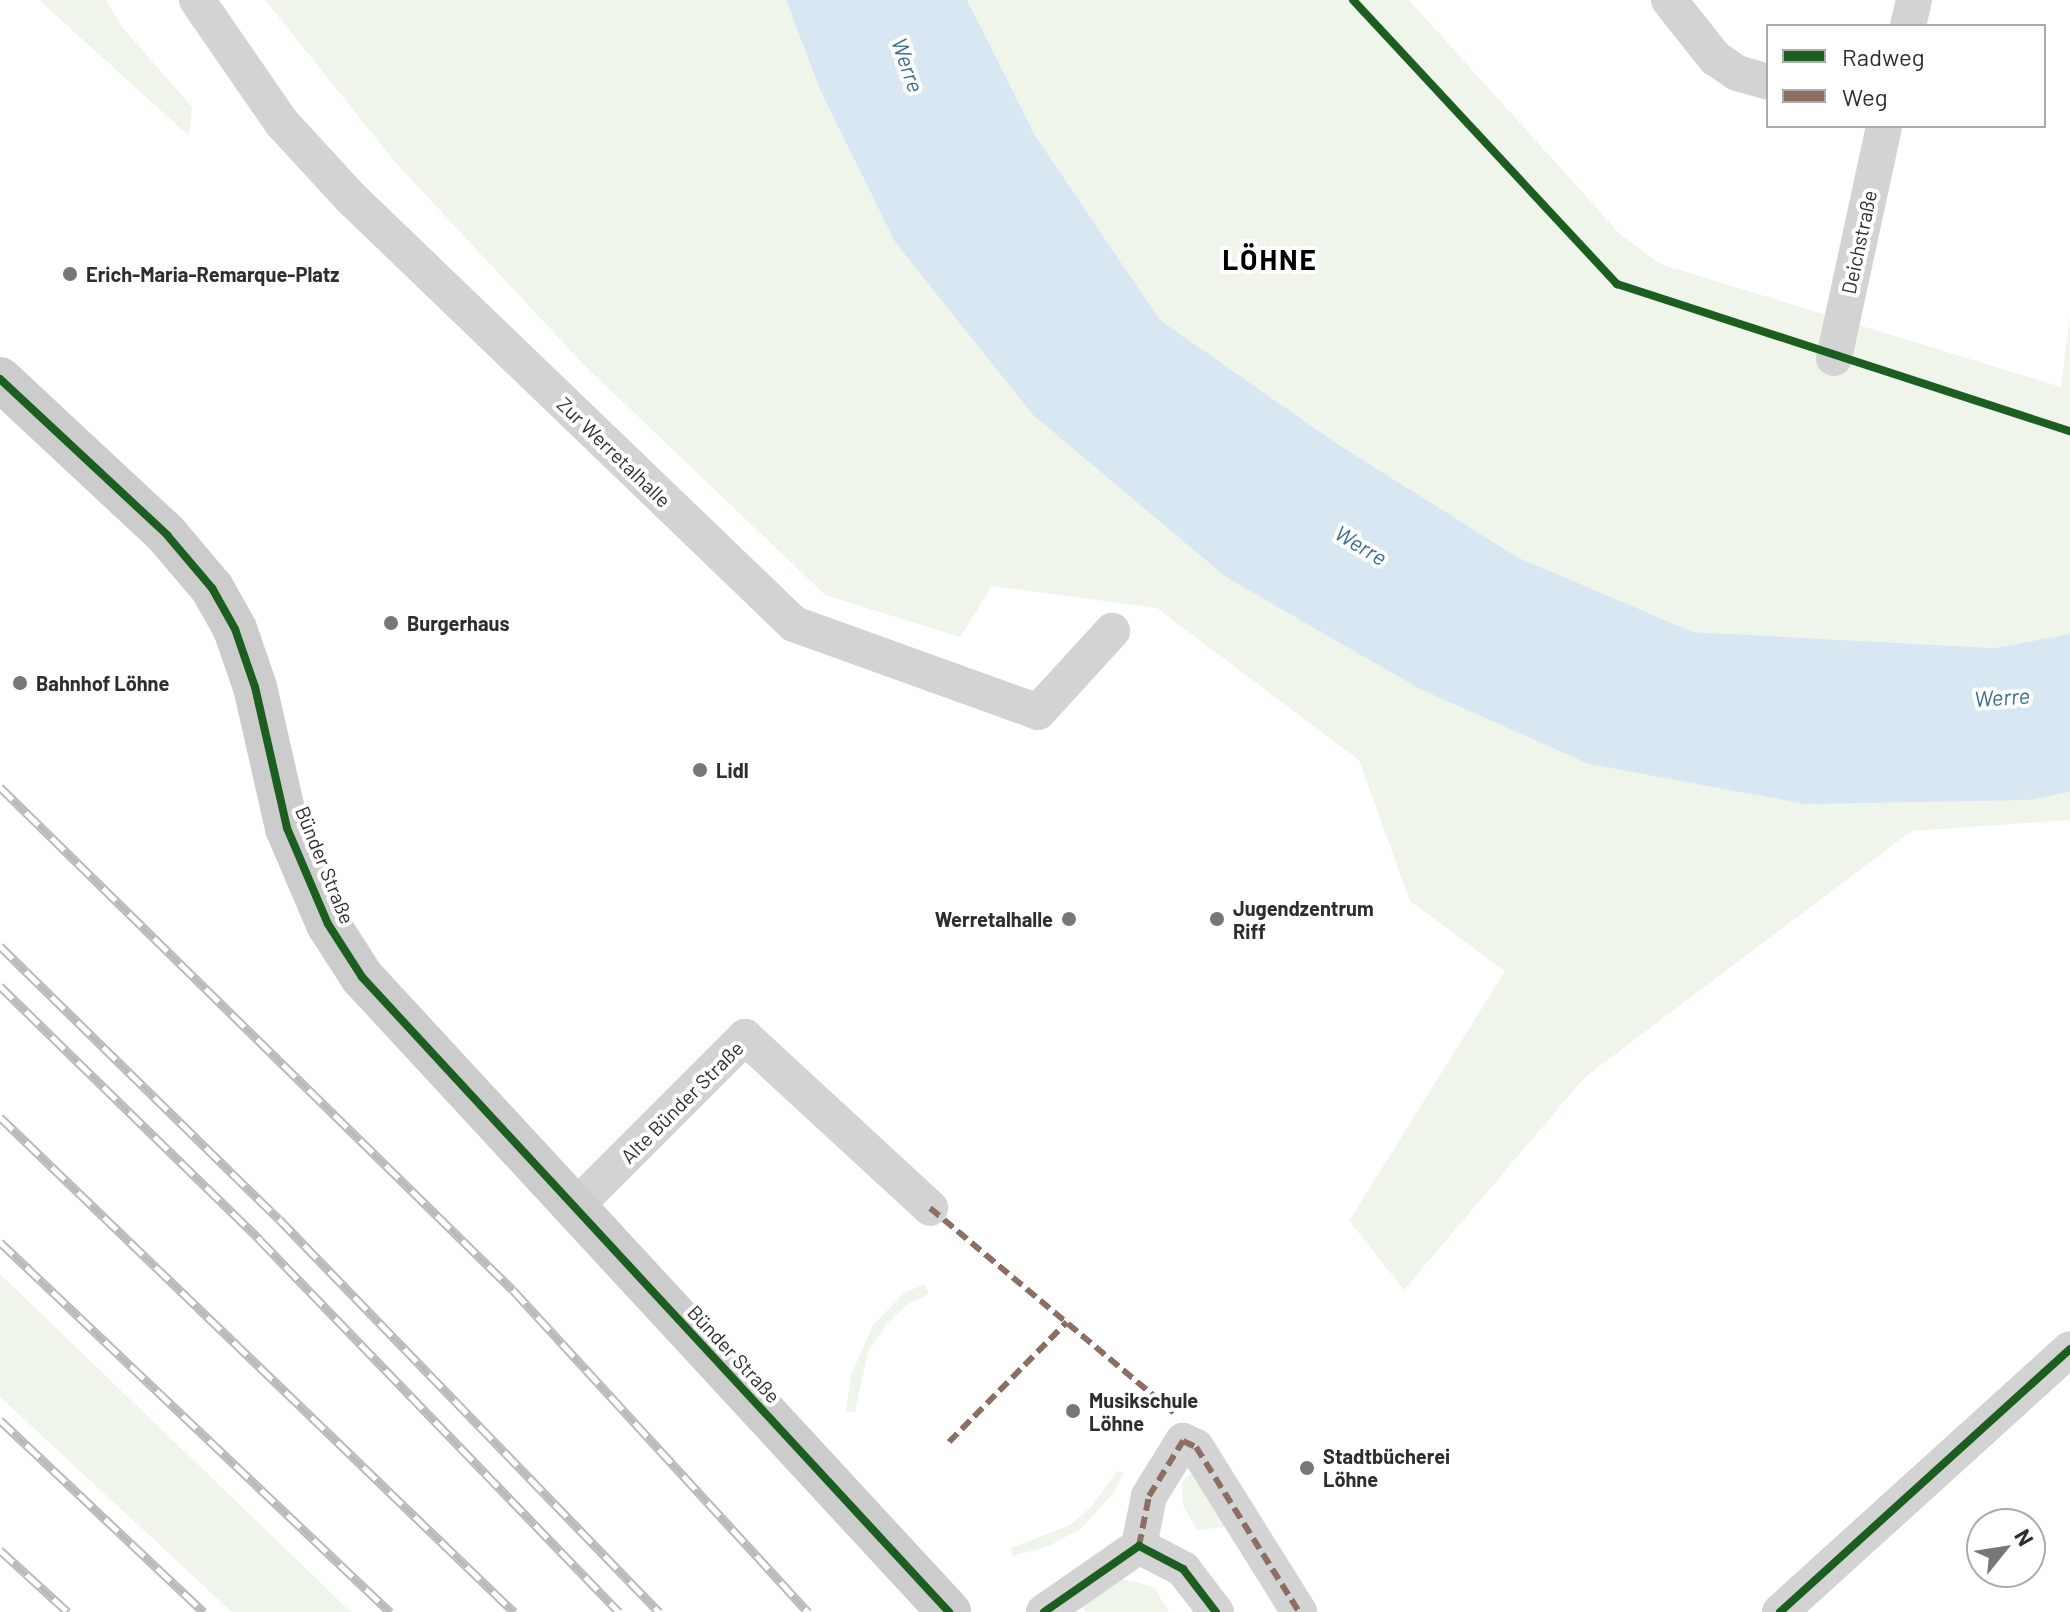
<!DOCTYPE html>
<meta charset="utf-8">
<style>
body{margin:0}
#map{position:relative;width:2070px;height:1612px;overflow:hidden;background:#fff;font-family:Barlow,sans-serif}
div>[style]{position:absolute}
.green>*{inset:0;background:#f0f5eb}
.water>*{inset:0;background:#d8e7f2}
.minor>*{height:36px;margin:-18px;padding:0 18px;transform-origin:18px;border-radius:18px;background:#d3d3d3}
.secondary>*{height:44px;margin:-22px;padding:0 22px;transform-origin:22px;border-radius:22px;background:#ccc}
.rail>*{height:9px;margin-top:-4.5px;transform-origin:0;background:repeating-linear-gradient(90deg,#fff 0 18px,#bababa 0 36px);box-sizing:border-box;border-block:2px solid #bababa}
.quiet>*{height:6px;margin-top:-3px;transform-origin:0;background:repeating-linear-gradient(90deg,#8d6e63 0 12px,transparent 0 18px)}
.cycleway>*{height:8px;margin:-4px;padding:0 4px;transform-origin:4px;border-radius:4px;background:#1b5e20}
.dots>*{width:22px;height:22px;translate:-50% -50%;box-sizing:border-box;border:4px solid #fff;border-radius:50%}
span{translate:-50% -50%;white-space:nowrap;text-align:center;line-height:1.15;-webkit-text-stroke:8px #fff;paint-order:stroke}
.street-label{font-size:20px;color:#2e2e2e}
.poi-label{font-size:20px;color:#2e2e2e;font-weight:700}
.left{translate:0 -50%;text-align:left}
.right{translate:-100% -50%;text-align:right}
.water-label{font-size:22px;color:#3b6f91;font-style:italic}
.district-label{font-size:28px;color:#000;font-weight:700;letter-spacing:2px}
.legend{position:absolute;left:1766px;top:24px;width:280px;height:104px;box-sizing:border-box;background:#fff;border:2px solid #ababab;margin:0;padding:10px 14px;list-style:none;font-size:24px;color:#2e2e2e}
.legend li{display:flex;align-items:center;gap:16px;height:40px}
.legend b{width:40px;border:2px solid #ababab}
.north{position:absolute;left:1966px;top:1508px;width:80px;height:80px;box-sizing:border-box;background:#fff;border:2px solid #ababab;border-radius:50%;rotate:60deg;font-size:22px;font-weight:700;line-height:32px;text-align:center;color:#2e2e2e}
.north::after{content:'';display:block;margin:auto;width:28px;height:36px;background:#777;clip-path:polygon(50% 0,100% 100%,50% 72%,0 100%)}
</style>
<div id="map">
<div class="green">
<div style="clip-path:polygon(39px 0,106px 0,122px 27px,192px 107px,189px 136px)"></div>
<div style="clip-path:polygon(265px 0,786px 0,820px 90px,895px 242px,1033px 415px,2030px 800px,2070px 792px,2070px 820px,1911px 831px,1584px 1078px,1404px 1290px,1349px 1221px,1505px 971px,1410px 901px,1359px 760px,1157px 608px,992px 586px,960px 637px,825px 595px,583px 364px,396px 163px)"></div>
<div style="clip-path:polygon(967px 0,1409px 0,1620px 234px,1660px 264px,2061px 387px,2070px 315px,2070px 634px,1994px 648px,1693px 632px,1517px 557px,1336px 443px,1160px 320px,1036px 137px)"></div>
<div style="clip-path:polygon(0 1274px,351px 1612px,232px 1612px,0 1397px)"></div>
<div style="clip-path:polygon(925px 1284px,929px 1294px,908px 1304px,886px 1325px,868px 1352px,855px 1412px,846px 1411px,851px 1375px,873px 1325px,904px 1293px)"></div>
<div style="clip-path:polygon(1194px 1470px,1233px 1526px,1197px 1530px,1183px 1505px,1182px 1482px)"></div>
<div style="clip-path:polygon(1117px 1471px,1124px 1472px,1114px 1492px,1082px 1528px,1049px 1546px,1012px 1556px,1011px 1548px,1070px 1525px,1092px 1506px)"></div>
<div style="clip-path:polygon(1119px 1578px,1154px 1587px,1169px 1612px,1086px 1612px,1081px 1603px)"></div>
</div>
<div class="water">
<div style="clip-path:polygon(786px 0,967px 0,1036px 137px,1160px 320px,1336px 443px,1517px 557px,1693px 632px,1994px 648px,2070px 634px,2070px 792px,2030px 800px,1805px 804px,1589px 764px,1420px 689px,1226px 577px,1033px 415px,895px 242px,820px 90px)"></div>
</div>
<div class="minor">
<div style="left:197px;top:0;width:150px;rotate:55.4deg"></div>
<div style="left:282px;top:123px;width:103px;rotate:47.4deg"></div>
<div style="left:352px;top:199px;width:613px;rotate:43.88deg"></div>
<div style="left:794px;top:624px;width:259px;rotate:19.8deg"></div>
<div style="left:1038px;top:712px;width:110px;rotate:-47.6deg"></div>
<div style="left:1669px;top:0;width:74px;rotate:51.6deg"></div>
<div style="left:1715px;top:58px;width:27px;rotate:34deg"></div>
<div style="left:1737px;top:73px;width:32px;rotate:16deg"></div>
<div style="left:1908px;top:26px;width:27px;rotate:-77deg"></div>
<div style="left:1834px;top:358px;width:237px;rotate:-77.8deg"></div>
<div style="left:574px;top:1208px;width:242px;rotate:-45deg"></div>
<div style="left:745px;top:1037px;width:252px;rotate:42.7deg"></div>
<div style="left:1139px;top:1546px;width:50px;rotate:27.6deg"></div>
<div style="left:1183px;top:1569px;width:54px;rotate:52.5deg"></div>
<div style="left:1044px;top:1612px;width:116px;rotate:-34.8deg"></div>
<div style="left:1139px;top:1546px;width:51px;rotate:-78.7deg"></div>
<div style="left:1149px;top:1496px;width:65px;rotate:-58.3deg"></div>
<div style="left:1183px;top:1441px;width:14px;rotate:25deg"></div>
<div style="left:1196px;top:1447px;width:195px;rotate:58deg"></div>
<div style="left:1780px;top:1612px;width:391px;rotate:-42.2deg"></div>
</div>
<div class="secondary">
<div style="left:0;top:379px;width:229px;rotate:43deg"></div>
<div style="left:167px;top:535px;width:70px;rotate:49.7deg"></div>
<div style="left:212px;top:588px;width:47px;rotate:60.7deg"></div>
<div style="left:235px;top:629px;width:61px;rotate:71deg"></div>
<div style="left:255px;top:687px;width:145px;rotate:77.2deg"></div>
<div style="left:287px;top:828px;width:104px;rotate:66.9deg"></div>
<div style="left:328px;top:924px;width:63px;rotate:57.3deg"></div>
<div style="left:362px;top:977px;width:865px;rotate:47.25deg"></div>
</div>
<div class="rail">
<div style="left:0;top:787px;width:718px;rotate:44.44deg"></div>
<div style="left:513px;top:1290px;width:437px;rotate:47.5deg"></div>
<div style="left:0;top:946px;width:390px;rotate:44.4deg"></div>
<div style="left:279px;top:1219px;width:547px;rotate:45.96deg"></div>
<div style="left:0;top:986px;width:363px;rotate:44.3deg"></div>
<div style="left:260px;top:1240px;width:517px;rotate:46.02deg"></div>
<div style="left:0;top:1117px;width:714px;rotate:43.92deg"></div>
<div style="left:0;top:1242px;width:538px;rotate:43.49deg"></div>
<div style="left:0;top:1420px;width:280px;rotate:43.3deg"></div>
<div style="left:0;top:1550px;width:92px;rotate:42.4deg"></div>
</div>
<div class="quiet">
<div style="left:930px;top:1208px;width:322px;rotate:40deg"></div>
<div style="left:949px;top:1442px;width:168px;rotate:-45.5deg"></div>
<div style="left:1132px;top:1550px;width:8px;rotate:-30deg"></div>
<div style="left:1139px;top:1546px;width:51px;rotate:-78.7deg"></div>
<div style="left:1149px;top:1496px;width:65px;rotate:-58.3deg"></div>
<div style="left:1183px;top:1441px;width:14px;rotate:25deg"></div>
<div style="left:1196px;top:1447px;width:195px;rotate:58deg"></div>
</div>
<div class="cycleway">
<div style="left:1353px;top:0;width:388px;rotate:47.1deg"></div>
<div style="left:1617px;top:284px;width:476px;rotate:18deg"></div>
<div style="left:0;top:379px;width:229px;rotate:43deg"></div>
<div style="left:167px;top:535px;width:70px;rotate:49.7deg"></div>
<div style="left:212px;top:588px;width:47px;rotate:60.7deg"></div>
<div style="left:235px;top:629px;width:61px;rotate:71deg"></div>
<div style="left:255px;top:687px;width:145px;rotate:77.2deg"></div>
<div style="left:287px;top:828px;width:104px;rotate:66.9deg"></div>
<div style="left:328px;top:924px;width:63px;rotate:57.3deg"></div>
<div style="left:362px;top:977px;width:865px;rotate:47.25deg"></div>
<div style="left:1044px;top:1612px;width:116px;rotate:-34.8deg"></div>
<div style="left:1139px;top:1546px;width:50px;rotate:27.6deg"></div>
<div style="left:1183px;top:1569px;width:54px;rotate:52.5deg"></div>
<div style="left:1780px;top:1612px;width:391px;rotate:-42.2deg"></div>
</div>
<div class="dots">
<div style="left:70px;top:274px;background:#777"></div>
<div style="left:391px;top:623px;background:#777"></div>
<div style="left:20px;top:683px;background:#777"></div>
<div style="left:700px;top:770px;background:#777"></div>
<div style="left:1069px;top:919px;background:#777"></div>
<div style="left:1217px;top:919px;background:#777"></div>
<div style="left:1073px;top:1411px;background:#777"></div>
<div style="left:1307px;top:1468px;background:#777"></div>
</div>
<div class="street-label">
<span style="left:1859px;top:242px;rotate:-78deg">Deichstraße</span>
<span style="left:614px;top:452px;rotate:44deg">Zur Werretalhalle</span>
<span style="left:325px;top:865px;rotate:68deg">Bünder Straße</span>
<span style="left:682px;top:1102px;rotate:-45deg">Alte Bünder Straße</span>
<span style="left:734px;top:1354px;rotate:47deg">Bünder Straße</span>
</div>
<div class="poi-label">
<span class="left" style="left:86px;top:274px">Erich-Maria-Remarque-Platz</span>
<span class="left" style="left:407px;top:623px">Burgerhaus</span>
<span class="left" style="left:36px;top:683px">Bahnhof Löhne</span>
<span class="left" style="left:716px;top:770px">Lidl</span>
<span class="left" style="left:1233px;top:920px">Jugendzentrum<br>Riff</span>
<span class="right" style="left:1053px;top:919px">Werretalhalle</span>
<span class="left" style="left:1089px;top:1412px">Musikschule<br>Löhne</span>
<span class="left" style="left:1323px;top:1468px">Stadtbücherei<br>Löhne</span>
</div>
<div class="water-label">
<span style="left:908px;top:65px;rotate:71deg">Werre</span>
<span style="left:1361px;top:545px;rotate:31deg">Werre</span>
<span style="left:2002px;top:697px;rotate:-4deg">Werre</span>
</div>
<div class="district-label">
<span style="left:1270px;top:259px">LÖHNE</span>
</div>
<ul class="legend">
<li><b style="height:10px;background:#1b5e20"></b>Radweg</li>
<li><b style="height:10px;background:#8d6e63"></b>Weg</li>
</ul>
<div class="north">N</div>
</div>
